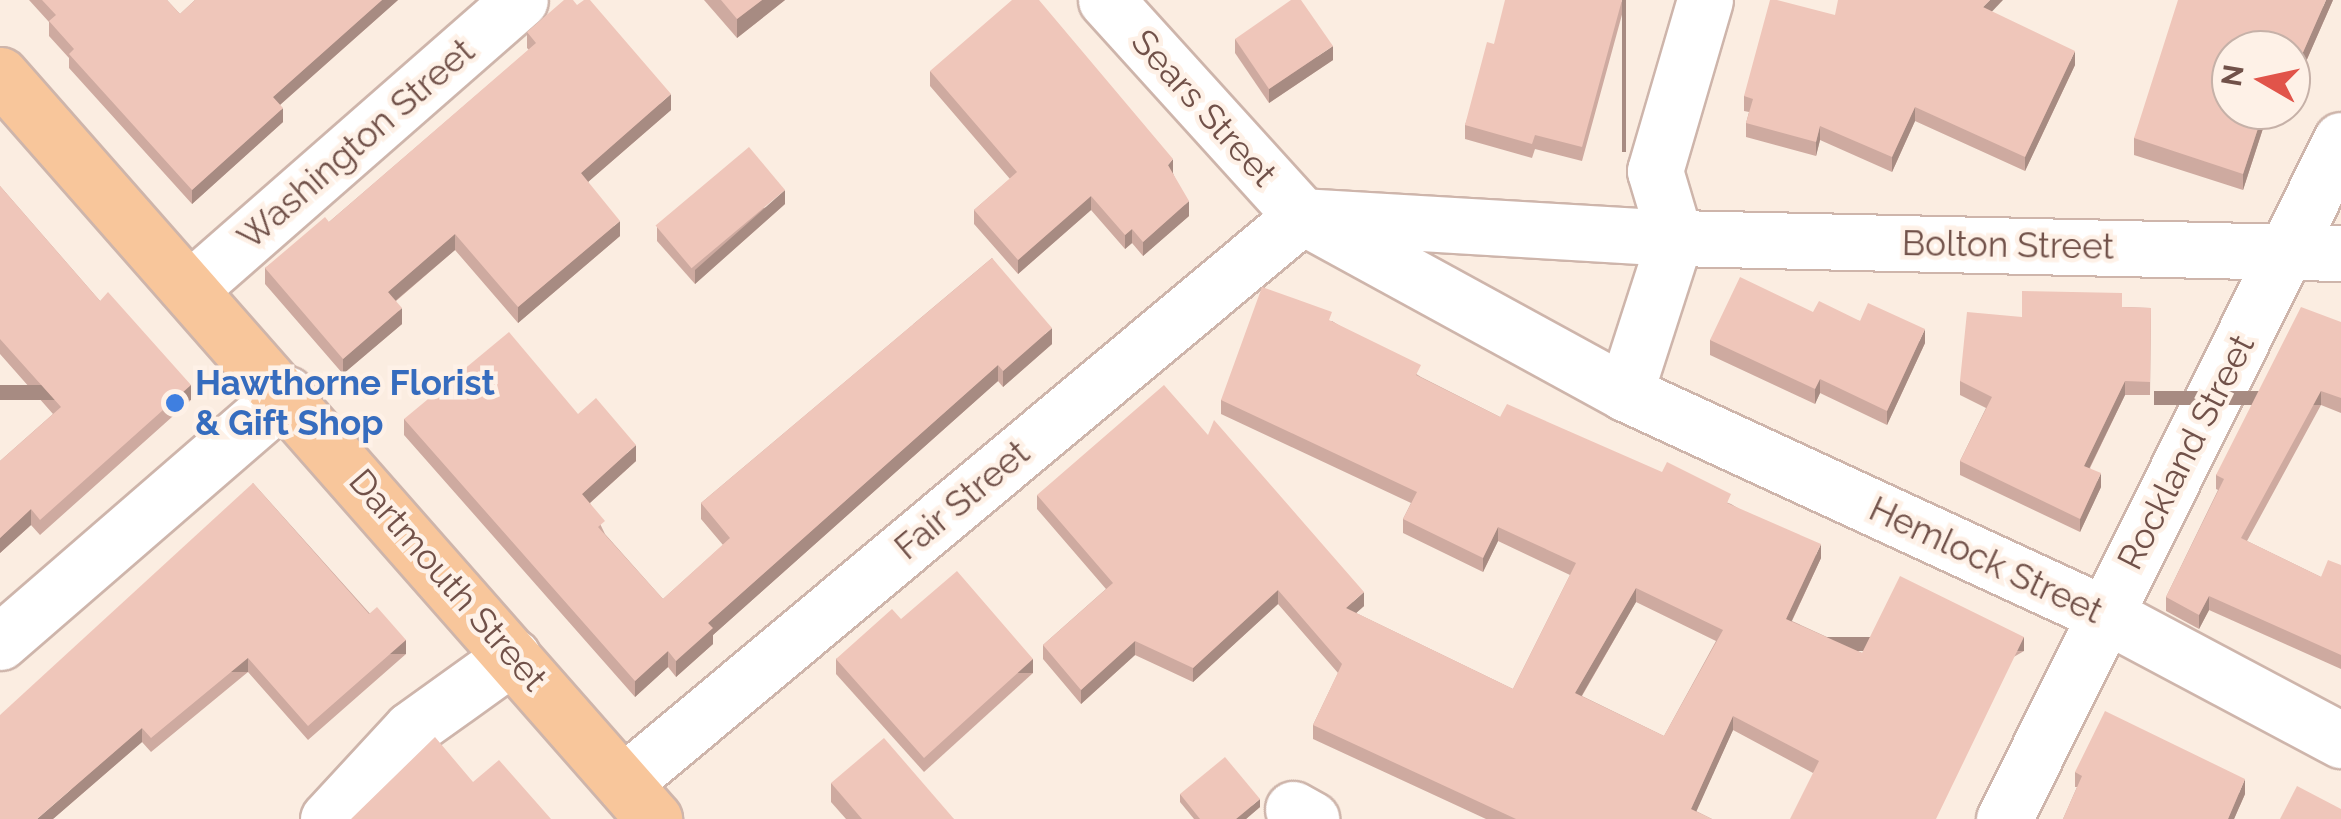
<!DOCTYPE html>
<style>
body{margin:0}
#map{position:relative;width:2341px;height:819px;overflow:hidden;background:#fbede1;font-family:Raleway,sans-serif}
div>[style]{position:absolute}
.roads{filter:drop-shadow(2px 0 #ceb5ab) drop-shadow(-2px 0 #ceb5ab) drop-shadow(0 2px #ceb5ab) drop-shadow(0 -2px #ceb5ab)}
.minor>*{height:55px;margin:-27.5px;padding:0 27.5px;transform-origin:27.5px;border-radius:27.5px;background:#fff}
.major>*{height:55px;margin:-27.5px;padding:0 27.5px;transform-origin:27.5px;border-radius:27.5px;background:#f8c69b}
.wall>*{inset:0;background:#ceaaa0}
.shaded-wall>*{inset:0;background:#a78b82;transform-origin:0 0}
.building>*{inset:0;background:#efc6ba;transform-origin:0 0}
.dots>*{width:28px;height:28px;translate:-50% -50%;box-sizing:border-box;border:5px solid #fef1e7;border-radius:50%}
span{translate:-50% -50%;white-space:nowrap;text-align:center;line-height:1.15;-webkit-text-stroke:9px #fef1e7;paint-order:stroke}
.street-label{font-size:35px;color:#715149}
.shop-label{font-size:35px;color:#366cbe;font-weight:700}
.left{translate:0 -50%;text-align:left}
.north{position:absolute;left:2211px;top:30px;width:100px;height:100px;box-sizing:border-box;background:#fef1e7;border:2px solid #c6b1a8;border-radius:50%;rotate:279deg;font-size:28px;font-weight:700;line-height:40px;text-align:center;color:#715149}
.north::after{content:'';display:block;margin:auto;width:35px;height:45px;background:#e1544a;clip-path:polygon(50% 0,100% 100%,50% 72%,0 100%)}
</style>
<div id="map">
<div class="roads">
<div class="minor">
<div style="left:1106px;top:0;width:292px;rotate:47.8deg"></div>
<div style="left:1302px;top:216px;width:368px;rotate:28.7deg"></div>
<div style="left:1625px;top:393px;width:525px;rotate:24.76deg"></div>
<div style="left:2102px;top:613px;width:271px;rotate:28deg"></div>
<div style="left:191px;top:288px;width:437px;rotate:-41.2deg"></div>
<div style="left:1625px;top:393px;width:163px;rotate:-72.1deg"></div>
<div style="left:1675px;top:238px;width:70px;rotate:-106.6deg"></div>
<div style="left:1655px;top:171px;width:178px;rotate:-73.7deg"></div>
<div style="left:0;top:642px;width:379px;rotate:-40.9deg"></div>
<div style="left:623px;top:783px;width:885px;rotate:-39.86deg"></div>
<div style="left:1302px;top:216px;width:374px;rotate:3.4deg"></div>
<div style="left:1675px;top:238px;width:666px;rotate:1.29deg"></div>
<div style="left:1293px;top:809px;width:21px;rotate:29deg"></div>
<div style="left:328px;top:819px;width:122px;rotate:-47.3deg"></div>
<div style="left:411px;top:729px;width:125px;rotate:-35.6deg"></div>
<div style="left:2004px;top:819px;width:758px;rotate:-63.6deg"></div>
</div>
<div class="major">
<div style="left:0;top:75px;width:991px;rotate:48.68deg"></div>
</div>
</div>
<div class="wall">
<div style="clip-path:polygon(29px 0,167px 0,180px 14px,195px 0,398px 0,280px 105px,283px 122px,192px 204px,69px 68px,69px 58px,49px 36px,49px 22px)"></div>
<div style="clip-path:polygon(704px 0,785px 0,737px 38px)"></div>
<div style="clip-path:polygon(1626px 0,1582px 161px,1535px 149px,1532px 158px,1465px 139px,1465px 125px,1494px 44px)"></div>
<div style="clip-path:polygon(2333px 0,2297px 82px,2291px 81px,2291px 50px,2231px 110px,2269px 110px,2243px 190px,2134px 155px,2134px 138px)"></div>
<div style="clip-path:polygon(1992px 12px,2075px 65px,2025px 171px,1915px 121px,1892px 172px,1820px 140px,1816px 156px,1746px 137px,1746px 123px,1749px 112px,1744px 111px,1744px 96px,1835px 15px)"></div>
<div style="clip-path:polygon(527px 32px,671px 110px,588px 182px,620px 236px,518px 323px,455px 250px,396px 301px,402px 324px,343px 374px,265px 284px,265px 268px,329px 222px,529px 50px,527px 48px)"></div>
<div style="clip-path:polygon(1235px 39px,1333px 60px,1269px 103px,1235px 53px)"></div>
<div style="clip-path:polygon(930px 71px,1173px 173px,1189px 216px,1143px 256px,1132px 243px,1125px 249px,1091px 210px,1018px 274px,974px 224px,974px 210px,1010px 179px,930px 86px)"></div>
<div style="clip-path:polygon(0 186px,100px 301px,191px 400px,40px 535px,31px 525px,0 553px,0 461px,53px 414px,0 354px)"></div>
<div style="clip-path:polygon(785px 204px,695px 284px,657px 241px,657px 227px)"></div>
<div style="clip-path:polygon(992px 258px,1052px 344px,1003px 387px,998px 381px,713px 635px,713px 644px,676px 677px,668px 667px,635px 697px,404px 435px,404px 419px,578px 414px,636px 461px,590px 503px,605px 534px,663px 599px,723px 545px,701px 519px,701px 503px)"></div>
<div style="clip-path:polygon(2122px 307px,2151px 308px,2150px 395px,2125px 395px,2090px 468px,2101px 487px,2080px 532px,1960px 475px,1960px 461px,1986px 408px,1960px 395px,1960px 381px,2022px 317px)"></div>
<div style="clip-path:polygon(1813px 312px,1860px 321px,1925px 343px,1887px 425px,1820px 393px,1815px 404px,1710px 355px,1710px 340px)"></div>
<div style="clip-path:polygon(evenodd,1332px 321px,1421px 377px,1500px 417px,1731px 504px,1821px 558px,1792px 621px,1862px 653px,2024px 651px,1813px 773px,1733px 730px,1696px 811px,1712px 819px,1486px 819px,1313px 739px,1313px 725px,1338px 673px,1278px 604px,1193px 682px,1135px 655px,1081px 704px,1043px 659px,1043px 645px,1106px 589px,1037px 509px,1037px 495px,1364px 606px,1356px 613px,1513px 689px,1570px 575px,1498px 541px,1483px 572px,1403px 533px,1403px 519px,1411px 503px,1221px 414px,1221px 400px,1332px 321px,1636px 602px,1716px 641px,1664px 736px,1582px 696px,1636px 602px)"></div>
<div style="clip-path:polygon(2341px 322px,2341px 413px,2321px 405px,2247px 541px,2321px 577px,2341px 565px,2341px 669px,2209px 610px,2199px 629px,2166px 611px,2166px 597px,2218px 490px,2216px 489px,2216px 475px)"></div>
<div style="clip-path:polygon(253px 483px,406px 654px,308px 740px,248px 672px,151px 752px,142px 742px,53px 819px)"></div>
<div style="clip-path:polygon(901px 619px,1033px 673px,924px 772px,836px 674px,836px 659px)"></div>
<div style="clip-path:polygon(2075px 772px,2245px 794px,2234px 819px,2063px 819px,2077px 787px,2075px 787px)"></div>
<div style="clip-path:polygon(831px 783px,954px 819px,846px 819px,831px 802px)"></div>
<div style="clip-path:polygon(1180px 794px,1260px 807px,1246px 819px,1194px 819px,1180px 802px)"></div>
</div>
<div class="shaded-wall">
<div style="clip-path:polygon(382px 0,398px 0,273px 111px,273px 97px)"></div>
<div style="clip-path:polygon(762px 0,785px 0,737px 38px,737px 19px)"></div>
<div style="left:1622px;top:0;width:4px;height:152px"></div>
<div style="clip-path:polygon(1990px 0,2003px 0,1983px 21px,1983px 7px)"></div>
<div style="clip-path:polygon(2326px 0,2333px 0,2297px 82px,2297px 66px)"></div>
<div style="clip-path:polygon(1333px 46px,1333px 60px,1269px 103px,1269px 89px)"></div>
<div style="clip-path:polygon(2075px 51px,2075px 65px,2025px 171px,2025px 157px)"></div>
<div style="clip-path:polygon(671px 94px,671px 110px,581px 188px,581px 173px)"></div>
<div style="clip-path:polygon(1915px 107px,1915px 121px,1892px 172px,1892px 157px)"></div>
<div style="clip-path:polygon(283px 108px,283px 122px,192px 204px,192px 190px)"></div>
<div style="clip-path:polygon(2264px 110px,2269px 110px,2243px 190px,2243px 174px)"></div>
<div style="clip-path:polygon(1820px 126px,1820px 140px,1816px 156px,1816px 142px)"></div>
<div style="clip-path:polygon(1173px 159px,1173px 173px,1168px 179px,1168px 165px)"></div>
<div style="clip-path:polygon(785px 190px,785px 204px,695px 284px,695px 270px)"></div>
<div style="clip-path:polygon(1091px 196px,1091px 210px,1018px 274px,1018px 260px)"></div>
<div style="clip-path:polygon(1189px 201px,1189px 216px,1143px 256px,1143px 242px)"></div>
<div style="clip-path:polygon(620px 221px,620px 236px,518px 323px,518px 307px)"></div>
<div style="clip-path:polygon(1132px 229px,1132px 243px,1125px 249px,1125px 235px)"></div>
<div style="clip-path:polygon(455px 234px,455px 250px,388px 307px,388px 292px)"></div>
<div style="clip-path:polygon(402px 308px,402px 324px,343px 374px,343px 359px)"></div>
<div style="clip-path:polygon(1052px 328px,1052px 344px,1003px 387px,1003px 371px)"></div>
<div style="clip-path:polygon(1925px 329px,1925px 343px,1887px 425px,1887px 411px)"></div>
<div style="clip-path:polygon(998px 365px,998px 381px,713px 635px,713px 644px,676px 677px,676px 661px,708px 623px)"></div>
<div style="clip-path:polygon(1820px 379px,1820px 393px,1815px 404px,1815px 389px)"></div>
<div style="clip-path:polygon(2125px 381px,2125px 395px,2084px 479px,2084px 466px)"></div>
<div style="left:191px;top:385px;width:15px;height:203px;rotate:90deg"></div>
<div style="left:2321px;top:391px;width:14px;height:167px;rotate:90deg"></div>
<div style="clip-path:polygon(636px 445px,636px 461px,582px 510px,582px 494px)"></div>
<div style="clip-path:polygon(2101px 473px,2101px 487px,2080px 532px,2080px 519px)"></div>
<div style="clip-path:polygon(31px 509px,31px 525px,0 553px,0 538px)"></div>
<div style="clip-path:polygon(1498px 527px,1498px 541px,1483px 572px,1483px 558px)"></div>
<div style="clip-path:polygon(1821px 544px,1821px 558px,1786px 633px,1786px 619px)"></div>
<div style="clip-path:polygon(1636px 588px,1636px 602px,1575px 707px,1575px 693px)"></div>
<div style="clip-path:polygon(1278px 590px,1278px 604px,1193px 682px,1193px 668px)"></div>
<div style="clip-path:polygon(1364px 592px,1364px 606px,1346px 622px,1346px 608px)"></div>
<div style="clip-path:polygon(2209px 596px,2209px 610px,2199px 629px,2199px 615px)"></div>
<div style="left:2024px;top:637px;width:14px;height:202px;rotate:90deg"></div>
<div style="left:406px;top:640px;width:14px;height:130px;rotate:90deg"></div>
<div style="clip-path:polygon(1135px 641px,1135px 655px,1081px 704px,1081px 690px)"></div>
<div style="clip-path:polygon(668px 651px,668px 667px,635px 697px,635px 681px)"></div>
<div style="left:248px;top:658px;width:14px;height:126px;rotate:90deg"></div>
<div style="left:1033px;top:659px;width:14px;height:147px;rotate:90deg"></div>
<div style="clip-path:polygon(1733px 716px,1733px 730px,1693px 819px,1691px 809px)"></div>
<div style="clip-path:polygon(142px 728px,142px 742px,53px 819px,37px 819px)"></div>
<div style="clip-path:polygon(2245px 779px,2245px 794px,2234px 819px,2228px 819px)"></div>
<div style="clip-path:polygon(1260px 799px,1260px 807px,1246px 819px,1236px 819px)"></div>
</div>
<div class="building">
<div style="clip-path:polygon(42px 0,167px 0,180px 14px,195px 0,382px 0,273px 97px,283px 108px,192px 190px,69px 54px,74px 49px,49px 21px,56px 15px)"></div>
<div style="clip-path:polygon(564px 0,573px 0,577px 5px,584px 0,590px 0,671px 94px,581px 173px,620px 221px,518px 307px,455px 234px,388px 292px,402px 308px,343px 359px,265px 268px,325px 217px,329px 222px,536px 43px,527px 32px)"></div>
<div style="clip-path:polygon(721px 0,762px 0,737px 19px)"></div>
<div style="clip-path:polygon(1012px 0,1039px 0,1173px 159px,1168px 165px,1189px 201px,1143px 242px,1132px 229px,1125px 235px,1091px 196px,1018px 260px,974px 210px,1017px 172px,930px 71px)"></div>
<div style="clip-path:polygon(1291px 0,1301px 0,1333px 46px,1269px 89px,1235px 39px)"></div>
<div style="clip-path:polygon(1505px 0,1622px 0,1582px 147px,1535px 135px,1532px 144px,1465px 125px,1487px 42px,1494px 44px)"></div>
<div style="clip-path:polygon(1770px 0,1777px 0,1835px 15px,1838px 0,1990px 0,1983px 7px,2075px 51px,2025px 157px,1915px 107px,1892px 157px,1820px 126px,1816px 142px,1746px 123px,1753px 99px,1744px 96px)"></div>
<div style="clip-path:polygon(2178px 0,2326px 0,2297px 66px,2291px 65px,2291px 50px,2231px 50px,2231px 110px,2264px 110px,2243px 174px,2134px 138px)"></div>
<div style="left:749px;top:147px;width:56px;height:122px;rotate:50deg"></div>
<div style="clip-path:polygon(0 186px,100px 301px,108px 292px,191px 385px,40px 520px,31px 509px,0 538px,0 461px,61px 407px,0 339px)"></div>
<div style="clip-path:polygon(992px 258px,1052px 328px,1003px 371px,998px 365px,708px 623px,713px 628px,676px 661px,668px 651px,635px 681px,404px 419px,509px 332px,578px 414px,596px 398px,636px 445px,582px 494px,605px 521px,598px 527px,663px 599px,730px 538px,701px 503px)"></div>
<div style="clip-path:polygon(1740px 277px,1813px 312px,1819px 301px,1860px 321px,1868px 303px,1925px 329px,1887px 411px,1820px 379px,1815px 389px,1710px 340px)"></div>
<div style="clip-path:polygon(evenodd,1262px 287px,1332px 312px,1329px 320px,1421px 365px,1416px 375px,1500px 417px,1507px 404px,1662px 472px,1667px 462px,1731px 494px,1727px 503px,1821px 544px,1786px 619px,1862px 653px,1900px 576px,2024px 637px,1936px 819px,1790px 819px,1819px 761px,1733px 716px,1691px 809px,1712px 819px,1516px 819px,1313px 725px,1342px 664px,1278px 590px,1193px 668px,1135px 641px,1081px 690px,1043px 645px,1113px 583px,1037px 495px,1164px 385px,1208px 435px,1214px 420px,1364px 592px,1346px 608px,1513px 689px,1576px 563px,1498px 527px,1483px 558px,1403px 519px,1417px 492px,1221px 400px,1262px 287px,1636px 588px,1723px 630px,1664px 736px,1575px 693px,1636px 588px)"></div>
<div style="clip-path:polygon(2022px 291px,2122px 293px,2122px 307px,2151px 308px,2150px 382px,2125px 381px,2084px 466px,2101px 473px,2080px 519px,1960px 461px,1992px 397px,1960px 381px,1967px 312px,2022px 317px)"></div>
<div style="clip-path:polygon(2301px 307px,2341px 322px,2341px 398px,2321px 391px,2241px 538px,2321px 577px,2328px 560px,2341px 565px,2341px 655px,2209px 596px,2199px 615px,2166px 597px,2224px 479px,2216px 475px)"></div>
<div style="clip-path:polygon(253px 483px,369px 614px,377px 607px,406px 640px,308px 726px,248px 658px,151px 738px,142px 728px,37px 819px,0 819px,0 715px)"></div>
<div style="clip-path:polygon(957px 571px,1033px 659px,924px 758px,836px 659px,892px 609px,901px 619px)"></div>
<div style="clip-path:polygon(2105px 711px,2245px 779px,2228px 819px,2063px 819px,2082px 776px,2075px 772px)"></div>
<div style="clip-path:polygon(435px 737px,473px 782px,499px 760px,551px 819px,351px 819px)"></div>
<div style="clip-path:polygon(884px 738px,954px 819px,862px 819px,831px 783px)"></div>
<div style="clip-path:polygon(1225px 757px,1260px 799px,1236px 819px,1200px 819px,1180px 794px)"></div>
<div style="clip-path:polygon(2297px 786px,2341px 809px,2341px 819px,2280px 819px)"></div>
</div>
<div class="dots">
<div style="left:175px;top:403px;background:#3f7fe0"></div>
</div>
<div class="street-label">
<span style="left:1204px;top:108px;rotate:48deg">Sears Street</span>
<span style="left:356px;top:144px;rotate:-41deg">Washington Street</span>
<span style="left:2008px;top:245px;rotate:1deg">Bolton Street</span>
<span style="left:2186px;top:452px;rotate:-63deg">Rockland Street</span>
<span style="left:962px;top:500px;rotate:-40deg">Fair Street</span>
<span style="left:1986px;top:560px;rotate:25deg">Hemlock Street</span>
<span style="left:448px;top:580px;rotate:49deg">Dartmouth Street</span>
</div>
<div class="shop-label">
<span class="left" style="left:195px;top:403px">Hawthorne Florist<br>&amp; Gift Shop</span>
</div>
<div class="north">N</div>
</div>
